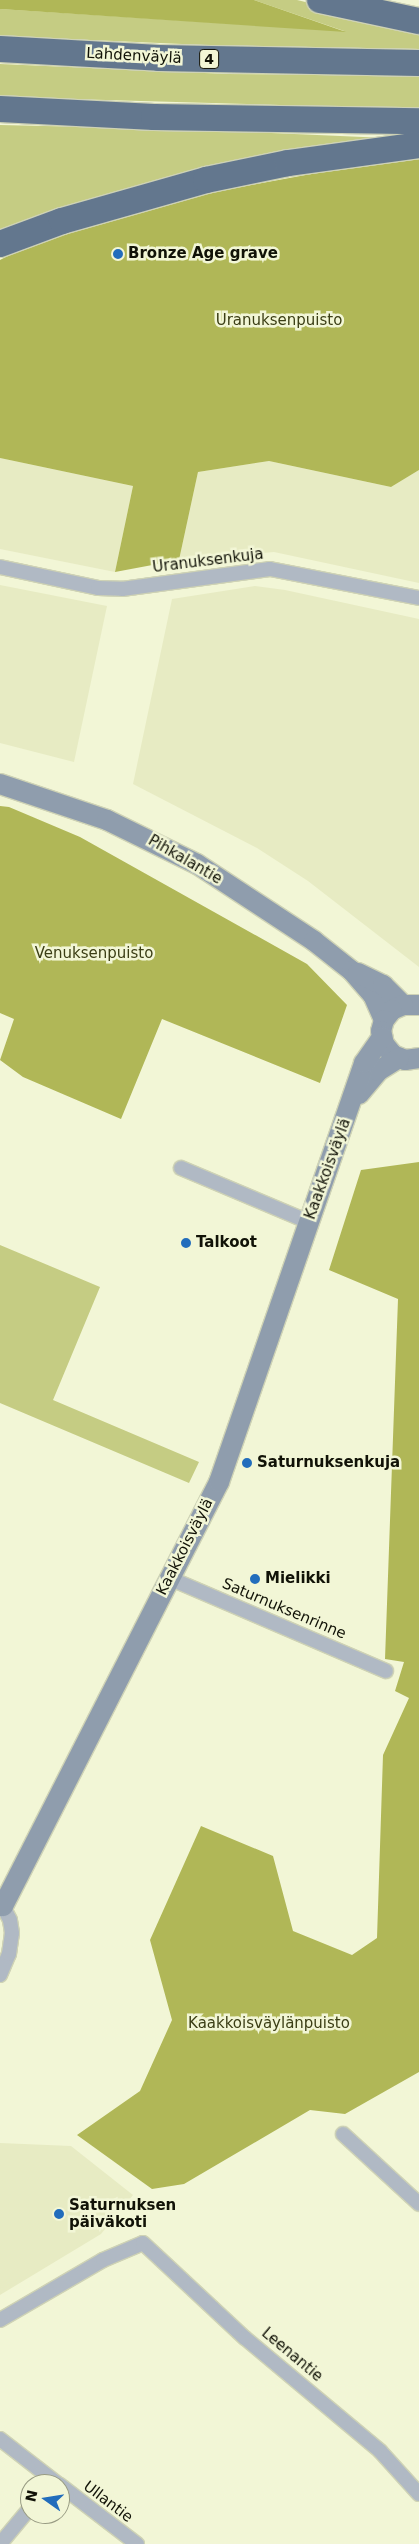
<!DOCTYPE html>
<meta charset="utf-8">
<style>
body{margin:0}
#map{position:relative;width:419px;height:2544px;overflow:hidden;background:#f2f6d6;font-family:"DejaVu Sans",sans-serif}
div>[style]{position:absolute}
.built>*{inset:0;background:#e7ebc3}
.green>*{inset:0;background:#c5cc83}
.forest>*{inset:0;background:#b0b757}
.roads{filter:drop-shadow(1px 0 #ced2b5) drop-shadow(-1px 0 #ced2b5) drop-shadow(0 1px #ced2b5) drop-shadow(0 -1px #ced2b5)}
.street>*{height:14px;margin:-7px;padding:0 7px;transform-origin:7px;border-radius:7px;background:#b0b9c4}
.secondary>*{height:20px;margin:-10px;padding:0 10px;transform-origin:10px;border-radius:10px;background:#8f9dad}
.highway>*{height:26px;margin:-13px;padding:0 13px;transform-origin:13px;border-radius:13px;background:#63778e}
.dots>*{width:14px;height:14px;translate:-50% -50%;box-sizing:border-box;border:2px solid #f2f6d6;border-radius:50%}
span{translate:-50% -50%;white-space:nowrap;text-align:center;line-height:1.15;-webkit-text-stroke:5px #f2f6d6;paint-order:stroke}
.shield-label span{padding:1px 4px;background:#f2f6d6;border:1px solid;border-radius:4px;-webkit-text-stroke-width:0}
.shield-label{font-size:14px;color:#111207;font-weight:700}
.street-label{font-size:15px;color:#111207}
.poi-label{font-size:15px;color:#111207;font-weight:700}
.left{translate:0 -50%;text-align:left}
.park-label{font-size:15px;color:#3b3e15}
.north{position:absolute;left:20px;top:2474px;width:50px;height:50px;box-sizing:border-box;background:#f2f6d6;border:1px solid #989b83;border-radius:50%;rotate:283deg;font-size:14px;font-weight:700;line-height:20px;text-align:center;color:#111207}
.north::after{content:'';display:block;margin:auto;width:18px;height:22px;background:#226dbc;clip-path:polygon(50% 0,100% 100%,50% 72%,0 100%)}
</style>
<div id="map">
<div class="built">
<div style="clip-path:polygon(0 458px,133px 486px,115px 572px,0 549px)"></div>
<div style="clip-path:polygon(269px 461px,391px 487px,419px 470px,419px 583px,274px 552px,179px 560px,198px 472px)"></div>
<div style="clip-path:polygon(0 585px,107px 606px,74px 762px,0 743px)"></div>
<div style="clip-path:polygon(255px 586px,285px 590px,419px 619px,419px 967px,308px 881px,257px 848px,133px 784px,172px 599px)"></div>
<div style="clip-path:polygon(0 2143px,71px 2146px,133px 2195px,101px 2234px,0 2295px)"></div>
</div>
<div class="green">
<div style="clip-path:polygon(254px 0,297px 0,419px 29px,419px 49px,205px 45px,0 36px,0 9px,344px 31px)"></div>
<div style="clip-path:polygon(0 64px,227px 74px,419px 75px,419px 109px,0 97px)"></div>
<div style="clip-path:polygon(0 125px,177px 129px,386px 138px,0 234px)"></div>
<div style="clip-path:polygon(0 1245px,100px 1287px,53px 1400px,199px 1462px,189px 1483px,0 1403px)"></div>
</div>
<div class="forest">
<div style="clip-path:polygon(0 0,254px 0,346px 32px,0 9px)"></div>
<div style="clip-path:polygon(419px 158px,419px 470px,391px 487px,269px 461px,198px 472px,179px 560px,115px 572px,133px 486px,0 458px,0 260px,33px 243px,180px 198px,382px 161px)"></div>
<div style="clip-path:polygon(0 806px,9px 807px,80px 837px,307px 964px,347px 1005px,320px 1083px,162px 1019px,121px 1119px,23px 1077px,0 1060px,14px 1019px,0 1013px)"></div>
<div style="clip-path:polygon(419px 1162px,419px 2072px,345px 2114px,310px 2110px,184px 2184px,152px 2189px,77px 2135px,140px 2091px,172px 2020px,150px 1940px,201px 1826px,273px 1856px,293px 1931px,352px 1955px,377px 1938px,383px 1755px,409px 1698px,395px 1691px,404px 1662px,385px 1659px,398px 1299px,329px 1270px,361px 1170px)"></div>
</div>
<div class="roads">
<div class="street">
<div style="left:0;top:567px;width:100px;rotate:12.1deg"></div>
<div style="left:98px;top:588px;width:24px;rotate:2deg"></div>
<div style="left:122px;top:589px;width:149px;rotate:-7.7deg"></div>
<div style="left:270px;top:569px;width:152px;rotate:11deg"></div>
<div style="left:181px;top:1168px;width:139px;rotate:22.9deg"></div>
<div style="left:169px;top:1578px;width:236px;rotate:23.2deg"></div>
<div style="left:0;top:1975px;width:23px;rotate:-67deg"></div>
<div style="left:9px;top:1954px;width:21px;rotate:-82deg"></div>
<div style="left:12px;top:1933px;width:13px;rotate:-99deg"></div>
<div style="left:10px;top:1920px;width:16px;rotate:-117deg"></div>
<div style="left:343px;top:2134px;width:103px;rotate:42.6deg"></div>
<div style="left:0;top:2320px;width:119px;rotate:-30.2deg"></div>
<div style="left:103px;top:2260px;width:43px;rotate:-23deg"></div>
<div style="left:143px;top:2243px;width:139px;rotate:43deg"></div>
<div style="left:245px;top:2338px;width:176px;rotate:39.9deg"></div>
<div style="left:380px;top:2451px;width:58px;rotate:47.8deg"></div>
<div style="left:0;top:2439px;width:73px;rotate:37.8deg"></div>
<div style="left:60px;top:2485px;width:97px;rotate:37.5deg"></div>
<div style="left:0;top:2544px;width:47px;rotate:-50.2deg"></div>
</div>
<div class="secondary">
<div style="left:0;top:784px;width:113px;rotate:18.6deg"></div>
<div style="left:107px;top:820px;width:100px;rotate:26.1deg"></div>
<div style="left:197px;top:864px;width:140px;rotate:33.3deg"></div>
<div style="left:314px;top:941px;width:48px;rotate:38.3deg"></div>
<div style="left:352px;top:971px;width:32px;rotate:49deg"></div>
<div style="left:373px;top:995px;width:27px;rotate:66deg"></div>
<div style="left:358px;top:973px;width:28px;rotate:26deg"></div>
<div style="left:383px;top:985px;width:28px;rotate:45deg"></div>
<div style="left:419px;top:1005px;width:16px;rotate:180deg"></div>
<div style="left:403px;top:1005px;width:12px;rotate:156deg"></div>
<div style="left:392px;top:1010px;width:13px;rotate:129deg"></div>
<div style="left:384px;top:1020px;width:11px;rotate:105deg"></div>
<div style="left:381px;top:1031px;width:13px;rotate:77deg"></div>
<div style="left:384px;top:1044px;width:14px;rotate:51deg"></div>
<div style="left:393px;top:1055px;width:13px;rotate:23deg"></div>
<div style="left:405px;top:1060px;width:14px;rotate:-8deg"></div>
<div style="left:359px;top:1094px;width:30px;rotate:-50deg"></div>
<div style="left:378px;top:1071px;width:25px;rotate:-32deg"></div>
<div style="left:0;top:1906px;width:3px"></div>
<div style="left:3px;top:1906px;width:476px;rotate:-63deg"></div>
<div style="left:219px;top:1482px;width:443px;rotate:-70.9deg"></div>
<div style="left:364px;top:1063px;width:32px;rotate:-55deg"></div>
</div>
<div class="highway">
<div style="left:320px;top:0;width:101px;rotate:12deg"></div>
<div style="left:0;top:49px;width:159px;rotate:3.2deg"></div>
<div style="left:159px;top:58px;width:260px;rotate:1.1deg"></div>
<div style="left:0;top:109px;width:154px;rotate:3deg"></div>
<div style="left:154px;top:117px;width:265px;rotate:0.9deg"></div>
<div style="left:0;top:244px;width:66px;rotate:-20.4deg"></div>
<div style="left:62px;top:221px;width:150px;rotate:-15.9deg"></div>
<div style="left:206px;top:180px;width:84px;rotate:-11.7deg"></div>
<div style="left:288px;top:163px;width:132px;rotate:-7.8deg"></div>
</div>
</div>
<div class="dots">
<div style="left:118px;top:254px;background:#226dbc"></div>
<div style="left:186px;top:1243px;background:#226dbc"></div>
<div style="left:247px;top:1463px;background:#226dbc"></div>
<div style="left:255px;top:1579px;background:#226dbc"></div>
<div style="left:59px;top:2214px;background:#226dbc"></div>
</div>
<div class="shield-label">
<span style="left:209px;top:59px">4</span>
</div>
<div class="street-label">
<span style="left:134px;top:56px;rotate:3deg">Lahdenväylä</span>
<span style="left:208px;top:561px;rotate:-7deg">Uranuksenkuja</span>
<span style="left:185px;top:860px;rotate:30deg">Pihkalantie</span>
<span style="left:328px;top:1169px;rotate:-70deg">Kaakkoisväylä</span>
<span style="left:185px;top:1547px;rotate:-63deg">Kaakkoisväylä</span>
<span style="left:284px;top:1609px;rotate:23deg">Saturnuksenrinne</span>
<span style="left:292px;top:2355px;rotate:40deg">Leenantie</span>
<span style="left:108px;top:2502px;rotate:37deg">Ullantie</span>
</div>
<div class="poi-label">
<span class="left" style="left:128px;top:254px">Bronze Age grave</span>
<span class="left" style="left:196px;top:1243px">Talkoot</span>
<span class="left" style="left:257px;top:1463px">Saturnuksenkuja</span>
<span class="left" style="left:265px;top:1579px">Mielikki</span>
<span class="left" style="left:69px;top:2214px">Saturnuksen<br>päiväkoti</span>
</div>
<div class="park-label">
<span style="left:279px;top:321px">Uranuksenpuisto</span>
<span style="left:94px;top:954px">Venuksenpuisto</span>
<span style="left:269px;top:2024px">Kaakkoisväylänpuisto</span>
</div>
<div class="north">N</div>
</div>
